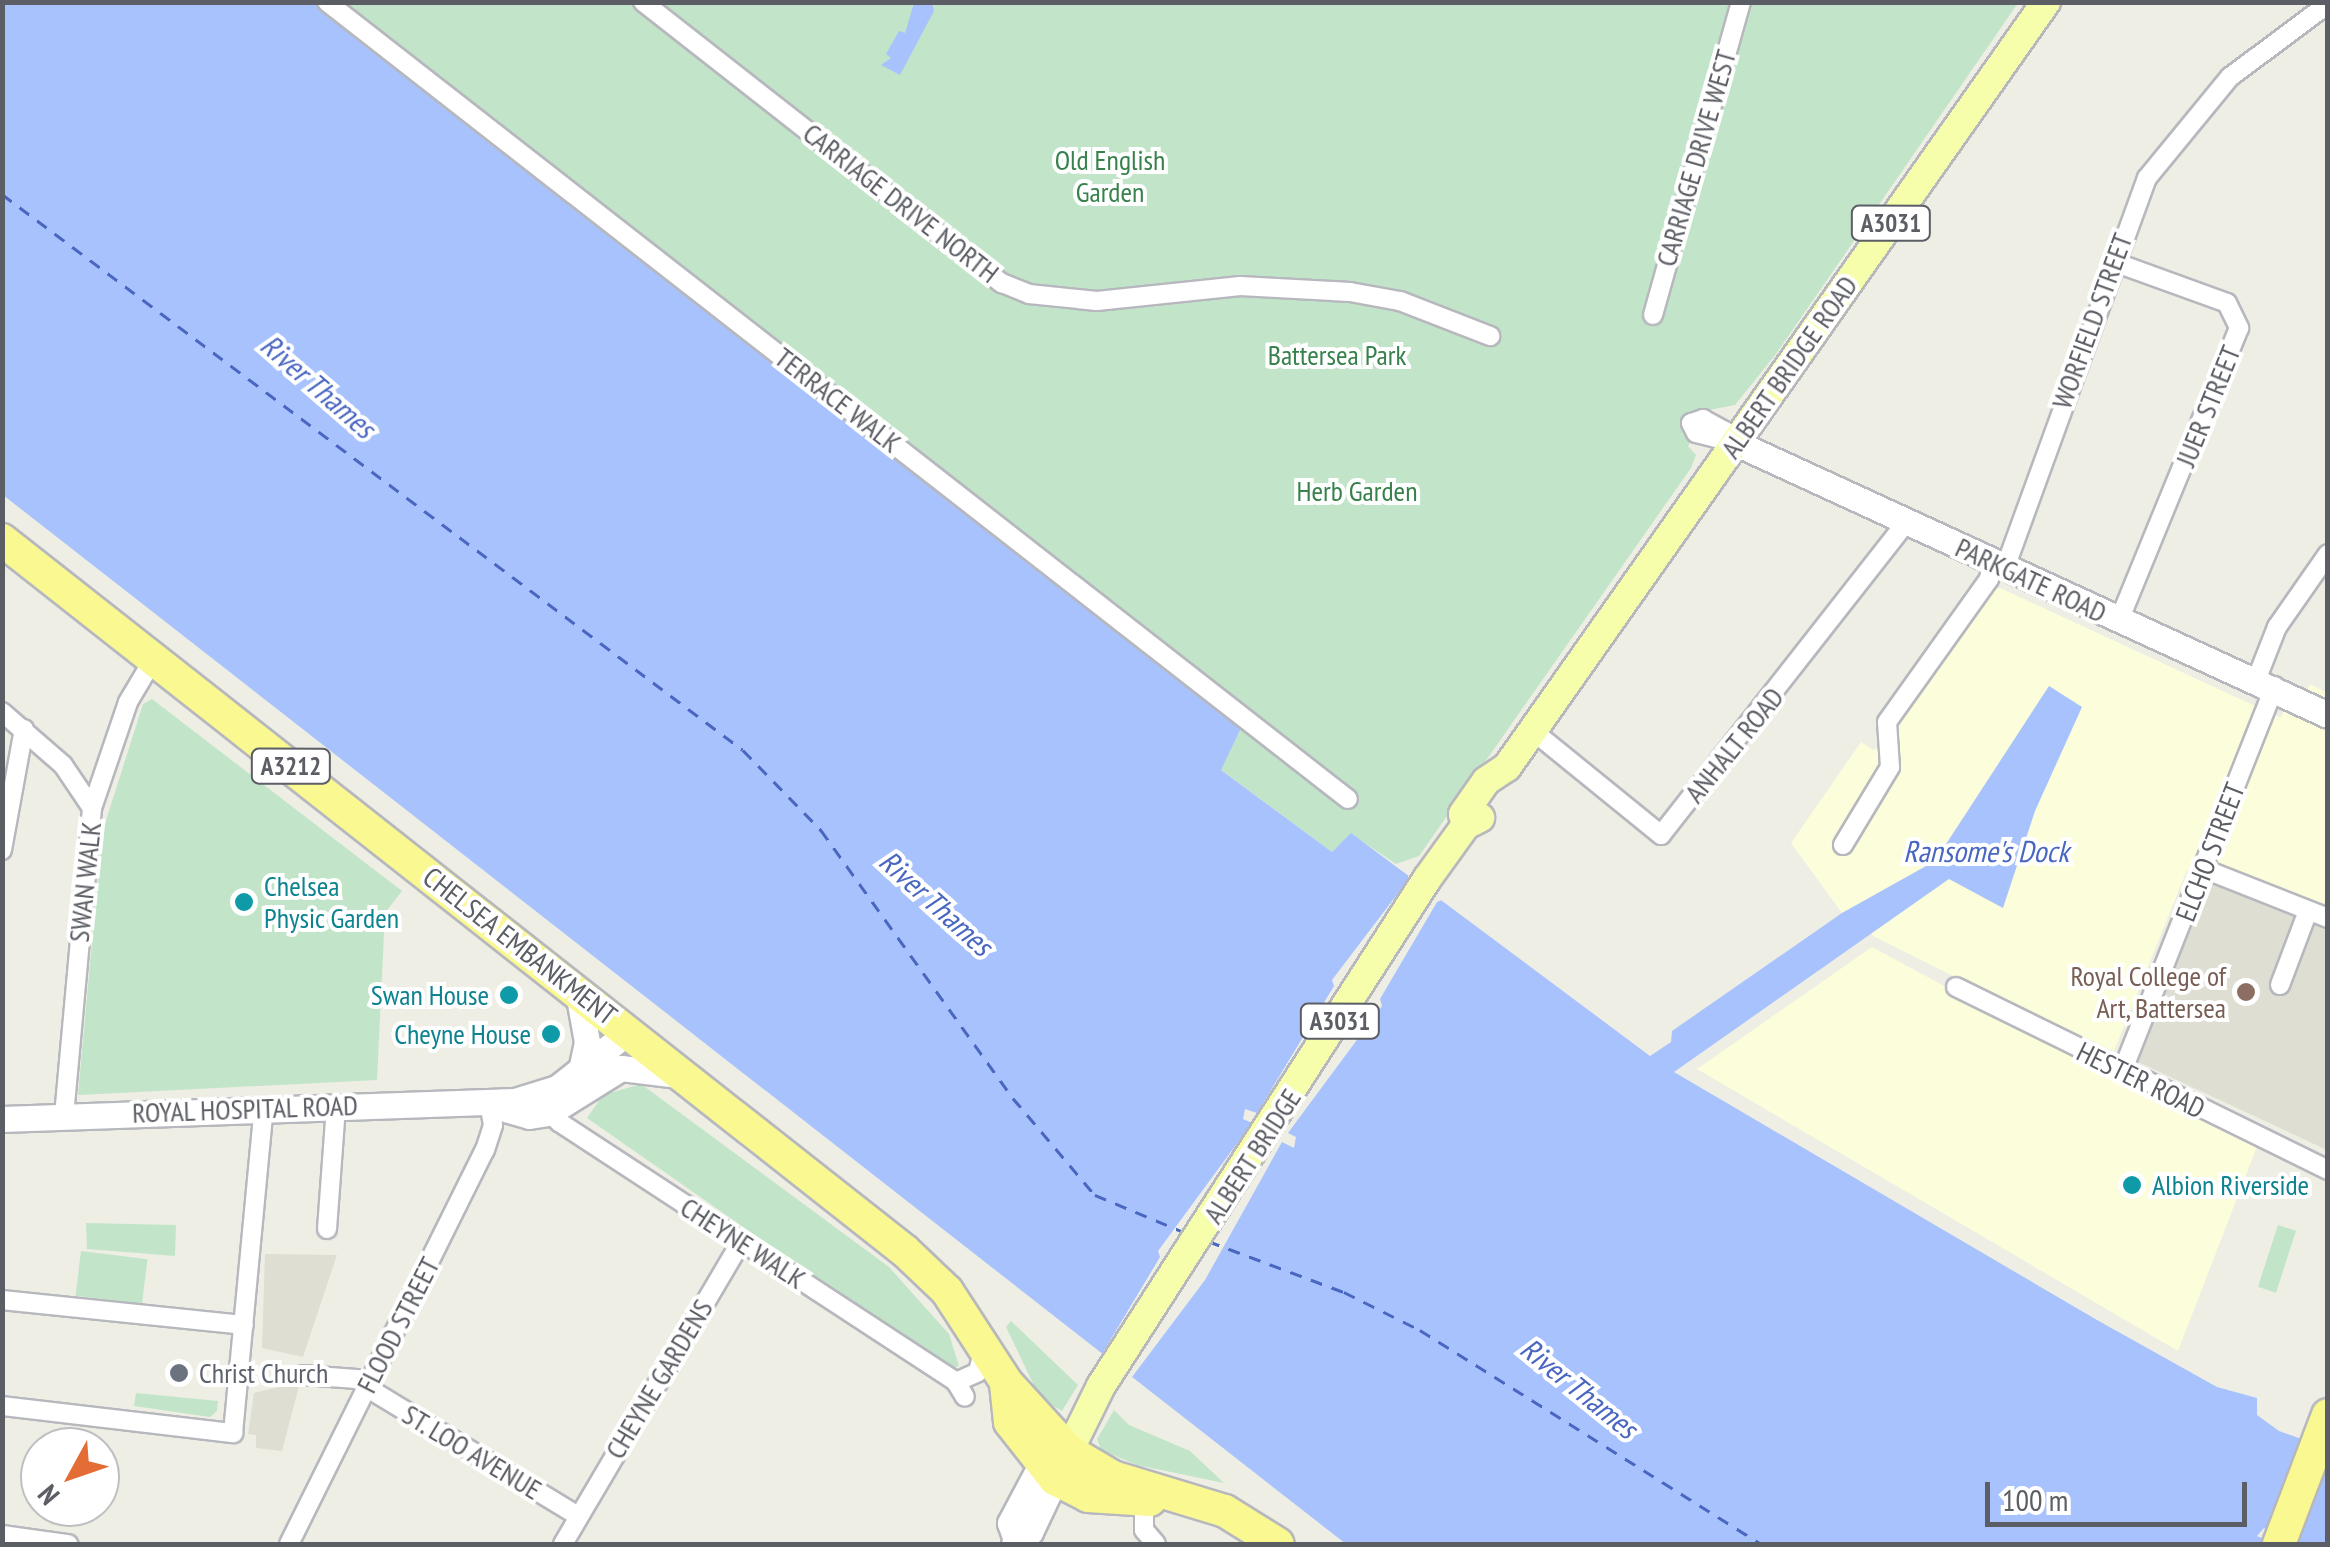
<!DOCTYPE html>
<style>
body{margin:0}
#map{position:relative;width:2330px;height:1547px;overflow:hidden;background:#eeeee5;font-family:"PT Sans Narrow",sans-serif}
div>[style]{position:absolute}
.commercial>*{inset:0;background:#fcfddb}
.education>*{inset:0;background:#deded3}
.green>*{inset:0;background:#c2e5ca;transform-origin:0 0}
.water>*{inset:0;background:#a7c2fc}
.pier>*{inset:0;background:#eeeee5}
.ferry>*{height:2.5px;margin-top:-1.25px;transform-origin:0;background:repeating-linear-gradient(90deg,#4966c0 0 12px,transparent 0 22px)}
.roads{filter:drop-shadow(2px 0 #b7b8be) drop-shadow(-2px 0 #b7b8be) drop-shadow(0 2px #b7b8be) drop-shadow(0 -2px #b7b8be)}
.street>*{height:18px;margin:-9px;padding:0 9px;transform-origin:9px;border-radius:9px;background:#fff}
.secondary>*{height:25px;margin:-12.5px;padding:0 12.5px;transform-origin:12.5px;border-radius:12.5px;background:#fff}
.primary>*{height:28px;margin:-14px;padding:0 14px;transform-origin:14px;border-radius:14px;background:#f6fdab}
.highway>*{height:32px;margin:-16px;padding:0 16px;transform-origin:16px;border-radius:16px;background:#faf890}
.dots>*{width:28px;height:28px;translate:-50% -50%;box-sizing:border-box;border:5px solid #fff;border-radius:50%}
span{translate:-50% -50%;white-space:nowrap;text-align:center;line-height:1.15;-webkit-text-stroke:8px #fff;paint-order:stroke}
.shield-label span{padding:2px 8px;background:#fff;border:2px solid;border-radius:8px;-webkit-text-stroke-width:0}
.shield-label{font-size:25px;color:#5c5e65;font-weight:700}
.street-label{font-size:28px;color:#5c5e65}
.park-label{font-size:28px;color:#37814c}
.culture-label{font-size:28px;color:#0d838f}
.left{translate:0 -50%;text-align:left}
.right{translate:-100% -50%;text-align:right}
.education-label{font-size:28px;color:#785e54}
.worship-label{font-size:28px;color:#5b616d}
.water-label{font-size:30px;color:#4966c0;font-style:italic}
.frame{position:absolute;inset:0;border:5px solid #5c5e65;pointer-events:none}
.north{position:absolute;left:20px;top:1427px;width:100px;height:100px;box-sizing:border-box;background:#fff;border:2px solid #bebfc1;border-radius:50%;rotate:230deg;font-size:28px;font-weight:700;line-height:40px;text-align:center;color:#5c5e65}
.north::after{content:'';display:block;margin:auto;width:35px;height:45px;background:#e46d35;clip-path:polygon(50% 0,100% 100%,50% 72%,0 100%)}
.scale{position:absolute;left:1985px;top:1482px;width:262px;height:45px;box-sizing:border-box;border:5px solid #5c5e65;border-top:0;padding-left:12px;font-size:30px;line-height:35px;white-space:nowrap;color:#5c5e65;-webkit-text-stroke:8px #fff;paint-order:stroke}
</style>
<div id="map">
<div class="commercial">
<div style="clip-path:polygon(2000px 588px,2281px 718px,2285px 708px,2297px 714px,2310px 684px,2327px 693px,2328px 898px,2316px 924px,2187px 870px,2112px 1056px,1873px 936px,1857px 905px,1842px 913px,1791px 843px,1861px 742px,1873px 750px,1881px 745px,1992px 590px)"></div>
<div style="clip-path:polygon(1872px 947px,2157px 1101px,2258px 1144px,2178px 1351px,1697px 1069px)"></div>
</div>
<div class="education">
<div style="clip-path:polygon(2211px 881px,2315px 924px,2327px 898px,2327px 1150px,2136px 1061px)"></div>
<div style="clip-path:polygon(265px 1254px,337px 1255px,303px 1357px,262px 1348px)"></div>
<div style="clip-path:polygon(283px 1386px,299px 1386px,282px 1451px,256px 1448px,256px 1435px,248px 1434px,254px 1393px)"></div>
</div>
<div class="green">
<div style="clip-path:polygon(314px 3px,2018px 3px,1776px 354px,1735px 405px,1709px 410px,1688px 446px,1696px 455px,1691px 468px,1419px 856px,1396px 864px,1351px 834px,1332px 852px,1220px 769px,1241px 728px)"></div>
<div style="clip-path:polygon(152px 699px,402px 891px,385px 913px,377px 1080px,78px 1095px,102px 833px,143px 704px)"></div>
<div style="clip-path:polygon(641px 1084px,889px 1267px,949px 1334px,959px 1366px,948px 1370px,587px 1118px,603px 1095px)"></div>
<div style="clip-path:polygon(86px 1223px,176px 1225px,175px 1256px,87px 1249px)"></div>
<div style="left:2278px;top:1225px;width:19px;height:65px;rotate:18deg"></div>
<div style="left:81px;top:1251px;width:67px;height:45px;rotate:7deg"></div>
<div style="clip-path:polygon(1011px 1321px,1078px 1385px,1062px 1411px,1040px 1398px,1006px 1327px)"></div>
<div style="clip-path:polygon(136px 1393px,218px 1401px,217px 1411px,210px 1417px,134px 1406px)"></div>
<div style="clip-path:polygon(1114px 1410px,1129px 1425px,1190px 1451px,1224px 1483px,1137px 1465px,1101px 1450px,1097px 1439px)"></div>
</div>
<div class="water">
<div style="clip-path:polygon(2px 3px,314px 3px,1241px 728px,1221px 770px,1332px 852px,1351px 833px,1650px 1056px,1671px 1042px,1672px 1031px,1842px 913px,1935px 861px,2049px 686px,2082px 707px,2035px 811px,2003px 908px,1949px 879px,1674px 1072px,2097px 1320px,2217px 1387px,2257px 1398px,2257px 1415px,2279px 1431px,2327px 1448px,2327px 1544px,2305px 1544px,2264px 1528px,2257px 1536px,2276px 1544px,1346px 1544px,3px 495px)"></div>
<div style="clip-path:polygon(914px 3px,932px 3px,934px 11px,900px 75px,881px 65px,891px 58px,886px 54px,899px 31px,905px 33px)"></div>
</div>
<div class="pier">
<div style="clip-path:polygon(1408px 868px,1447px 898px,1437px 902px,1380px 999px,1382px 1006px,1288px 1133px,1296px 1137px,1294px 1148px,1282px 1142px,1205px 1280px,1132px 1377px,1134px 1386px,1094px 1355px,1102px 1354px,1160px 1257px,1158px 1251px,1252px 1123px,1243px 1119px,1245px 1109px,1257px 1113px,1334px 986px,1332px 980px,1408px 880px)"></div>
</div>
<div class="ferry">
<div style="left:2px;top:194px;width:926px;rotate:36.88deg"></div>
<div style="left:743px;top:750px;width:112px;rotate:45.7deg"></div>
<div style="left:821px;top:830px;width:330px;rotate:54.4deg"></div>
<div style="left:1013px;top:1098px;width:127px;rotate:49.8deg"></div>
<div style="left:1095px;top:1195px;width:99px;rotate:22.7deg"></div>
<div style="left:1208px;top:1241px;width:145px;rotate:20.6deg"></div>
<div style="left:1344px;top:1292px;width:85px;rotate:26.6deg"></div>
<div style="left:1420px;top:1330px;width:403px;rotate:32.1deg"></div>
</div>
<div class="roads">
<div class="street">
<div style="left:327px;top:2px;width:1295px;rotate:37.98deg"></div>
<div style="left:643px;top:2px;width:456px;rotate:38.1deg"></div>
<div style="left:1002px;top:283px;width:29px;rotate:22deg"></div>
<div style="left:1029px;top:294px;width:68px;rotate:5.9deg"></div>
<div style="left:1097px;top:301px;width:144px;rotate:-6deg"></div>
<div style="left:1240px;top:286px;width:110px;rotate:3.1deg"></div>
<div style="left:1350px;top:292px;width:51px;rotate:10.2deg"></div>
<div style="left:1400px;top:301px;width:97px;rotate:21.3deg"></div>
<div style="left:2114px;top:262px;width:120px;rotate:19.9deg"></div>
<div style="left:2227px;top:303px;width:28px;rotate:64deg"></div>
<div style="left:2239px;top:328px;width:317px;rotate:112.3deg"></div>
<div style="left:1653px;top:315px;width:325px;rotate:-74.3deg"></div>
<div style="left:1703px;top:419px;width:25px;rotate:29deg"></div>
<div style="left:1725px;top:431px;width:16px;rotate:47deg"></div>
<div style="left:1736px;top:443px;width:41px;rotate:-166deg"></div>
<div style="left:1696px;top:433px;width:11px;rotate:-117deg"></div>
<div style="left:1691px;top:423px;width:13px;rotate:-18deg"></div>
<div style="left:2005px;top:568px;width:415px;rotate:-70deg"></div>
<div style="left:2147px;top:178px;width:131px;rotate:-50.6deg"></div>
<div style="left:2230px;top:77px;width:122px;rotate:-36.7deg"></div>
<div style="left:2257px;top:678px;width:55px;rotate:-68.6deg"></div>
<div style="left:2277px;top:627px;width:89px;rotate:-55.1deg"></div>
<div style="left:2px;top:712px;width:81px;rotate:41deg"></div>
<div style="left:63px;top:765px;width:52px;rotate:56deg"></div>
<div style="left:1533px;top:731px;width:165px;rotate:39.1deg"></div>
<div style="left:1661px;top:835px;width:397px;rotate:-51.9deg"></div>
<div style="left:1843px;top:845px;width:91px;rotate:-58.9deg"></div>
<div style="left:1890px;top:767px;width:45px;rotate:-93.8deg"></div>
<div style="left:1887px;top:722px;width:176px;rotate:-54.5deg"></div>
<div style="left:1989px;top:579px;width:17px;rotate:-80deg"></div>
<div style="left:2px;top:850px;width:123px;rotate:-79.7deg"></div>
<div style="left:2204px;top:869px;width:133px;rotate:21.6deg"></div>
<div style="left:2280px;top:985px;width:79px;rotate:-69.3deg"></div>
<div style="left:1956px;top:987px;width:415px;rotate:26.2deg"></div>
<div style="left:2122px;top:1072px;width:415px;rotate:-68.4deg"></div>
<div style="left:546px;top:1105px;width:21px;rotate:53deg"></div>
<div style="left:559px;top:1122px;width:475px;rotate:33.2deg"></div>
<div style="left:956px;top:1382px;width:17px;rotate:59deg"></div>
<div style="left:64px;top:1116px;width:309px;rotate:-84.8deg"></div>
<div style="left:92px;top:808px;width:112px;rotate:-71.2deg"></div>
<div style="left:128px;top:702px;width:49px;rotate:-59.2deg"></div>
<div style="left:327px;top:1229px;width:123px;rotate:-85.8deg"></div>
<div style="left:2px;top:1300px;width:243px;rotate:5.9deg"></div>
<div style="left:303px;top:1375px;width:67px;rotate:4.3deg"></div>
<div style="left:956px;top:1382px;width:24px;rotate:-24deg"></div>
<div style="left:978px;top:1372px;width:25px;rotate:-76deg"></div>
<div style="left:366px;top:1387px;width:248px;rotate:31.3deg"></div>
<div style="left:2px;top:1406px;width:233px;rotate:6.7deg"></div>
<div style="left:233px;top:1433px;width:327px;rotate:-84.6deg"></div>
<div style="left:1144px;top:1501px;width:29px;rotate:90deg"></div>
<div style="left:1144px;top:1530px;width:18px;rotate:49deg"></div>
<div style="left:2px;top:1535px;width:67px;rotate:7.8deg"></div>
<div style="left:289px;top:1544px;width:440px;rotate:-63.6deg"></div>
<div style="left:485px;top:1150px;width:26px;rotate:-72deg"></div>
<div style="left:493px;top:1125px;width:22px;rotate:-100deg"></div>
<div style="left:563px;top:1544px;width:351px;rotate:-59.5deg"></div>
</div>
<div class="secondary">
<div style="left:1736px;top:443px;width:651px;rotate:24.68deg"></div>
<div style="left:578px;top:992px;width:51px;rotate:79.8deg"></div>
<div style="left:587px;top:1042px;width:30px;rotate:102deg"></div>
<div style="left:498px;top:1107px;width:32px;rotate:16deg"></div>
<div style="left:529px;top:1116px;width:20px;rotate:-9deg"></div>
<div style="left:549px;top:1113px;width:85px;rotate:-32deg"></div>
<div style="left:621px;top:1068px;width:56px;rotate:7.1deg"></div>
<div style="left:2px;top:1119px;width:513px;rotate:-2.01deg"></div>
<div style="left:515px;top:1101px;width:44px;rotate:-17.2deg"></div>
<div style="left:557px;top:1088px;width:90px;rotate:-38.3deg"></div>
<div style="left:1016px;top:1540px;width:18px;rotate:-109deg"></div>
<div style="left:1010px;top:1523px;width:87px;rotate:-62deg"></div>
<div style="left:1014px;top:1544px;width:20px;rotate:-37deg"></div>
<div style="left:1030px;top:1532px;width:59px;rotate:-64.7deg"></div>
</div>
<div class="primary">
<div style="left:1466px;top:825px;width:11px;rotate:-105deg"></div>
<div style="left:1463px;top:814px;width:40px;rotate:-55.1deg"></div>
<div style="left:1486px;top:781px;width:25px;rotate:-34deg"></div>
<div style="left:1507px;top:767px;width:936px;rotate:-54.83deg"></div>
<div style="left:1061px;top:1467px;width:90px;rotate:-63.7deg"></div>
<div style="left:1101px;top:1386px;width:603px;rotate:-57.26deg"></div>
<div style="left:1427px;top:879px;width:67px;rotate:-54.2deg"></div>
<div style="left:1466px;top:825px;width:16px;rotate:-27deg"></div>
</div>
<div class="highway">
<div style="left:2px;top:540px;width:1149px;rotate:38.22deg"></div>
<div style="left:905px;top:1251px;width:58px;rotate:43.6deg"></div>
<div style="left:947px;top:1291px;width:108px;rotate:57deg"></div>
<div style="left:1006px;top:1382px;width:93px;rotate:47.6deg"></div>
<div style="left:1069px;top:1451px;width:51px;rotate:30.6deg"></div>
<div style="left:1113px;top:1477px;width:117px;rotate:16.9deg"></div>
<div style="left:1225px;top:1511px;width:62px;rotate:31.9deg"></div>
<div style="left:1006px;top:1384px;width:38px;rotate:84deg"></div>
<div style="left:1010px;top:1422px;width:73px;rotate:51.7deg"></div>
<div style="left:1055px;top:1479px;width:37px;rotate:27deg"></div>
<div style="left:1088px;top:1496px;width:62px;rotate:3.7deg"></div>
<div style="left:2279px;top:1544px;width:138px;rotate:-69.2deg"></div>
</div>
</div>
<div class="dots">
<div style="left:244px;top:902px;background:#0f9aa8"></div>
<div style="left:2246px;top:992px;background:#8d6e63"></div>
<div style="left:509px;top:995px;background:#0f9aa8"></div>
<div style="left:551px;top:1034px;background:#0f9aa8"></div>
<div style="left:2132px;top:1185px;background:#0f9aa8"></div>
<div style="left:179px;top:1373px;background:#6b7280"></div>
</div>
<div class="shield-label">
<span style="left:1891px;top:223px">A3031</span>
<span style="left:291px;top:766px">A3212</span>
<span style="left:1340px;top:1021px">A3031</span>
</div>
<div class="street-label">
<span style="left:1696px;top:158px;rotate:-74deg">CARRIAGE DRIVE WEST</span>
<span style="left:901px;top:203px;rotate:38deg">CARRIAGE DRIVE NORTH</span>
<span style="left:2092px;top:321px;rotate:-70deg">WORFIELD STREET</span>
<span style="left:1789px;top:367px;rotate:-55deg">ALBERT BRIDGE ROAD</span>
<span style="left:838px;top:400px;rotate:38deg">TERRACE WALK</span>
<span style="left:2208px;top:406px;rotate:-68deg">JUER STREET</span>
<span style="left:2031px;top:580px;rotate:25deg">PARKGATE ROAD</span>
<span style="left:1734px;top:745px;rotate:-51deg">ANHALT ROAD</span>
<span style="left:2210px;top:852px;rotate:-69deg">ELCHO STREET</span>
<span style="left:85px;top:882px;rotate:-84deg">SWAN WALK</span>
<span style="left:520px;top:946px;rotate:38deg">CHELSEA EMBANKMENT</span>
<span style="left:2141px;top:1080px;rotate:26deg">HESTER ROAD</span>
<span style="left:245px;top:1109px;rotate:-2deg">ROYAL HOSPITAL ROAD</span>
<span style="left:1252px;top:1156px;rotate:-57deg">ALBERT BRIDGE</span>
<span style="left:743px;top:1243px;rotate:33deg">CHEYNE WALK</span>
<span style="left:398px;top:1325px;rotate:-63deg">FLOOD STREET</span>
<span style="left:659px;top:1379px;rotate:-59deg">CHEYNE GARDENS</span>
<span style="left:472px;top:1452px;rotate:31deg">ST. LOO AVENUE</span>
</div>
<div class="park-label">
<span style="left:1110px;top:176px">Old English<br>Garden</span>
<span style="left:1337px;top:355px">Battersea Park</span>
<span style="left:1357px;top:491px">Herb Garden</span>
</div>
<div class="culture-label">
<span class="left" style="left:264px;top:902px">Chelsea<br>Physic Garden</span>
<span class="right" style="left:489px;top:995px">Swan House</span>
<span class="right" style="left:531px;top:1034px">Cheyne House</span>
<span class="left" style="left:2152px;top:1185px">Albion Riverside</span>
</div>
<div class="education-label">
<span class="right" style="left:2226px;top:992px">Royal College of<br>Art, Battersea</span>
</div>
<div class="worship-label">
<span class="left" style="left:199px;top:1373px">Christ Church</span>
</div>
<div class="water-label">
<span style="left:318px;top:386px;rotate:41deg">River Thames</span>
<span style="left:1986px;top:851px">Ransome's Dock</span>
<span style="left:936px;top:903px;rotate:42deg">River Thames</span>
<span style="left:1579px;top:1388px;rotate:39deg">River Thames</span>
</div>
<div class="frame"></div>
<div class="north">N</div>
<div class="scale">100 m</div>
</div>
